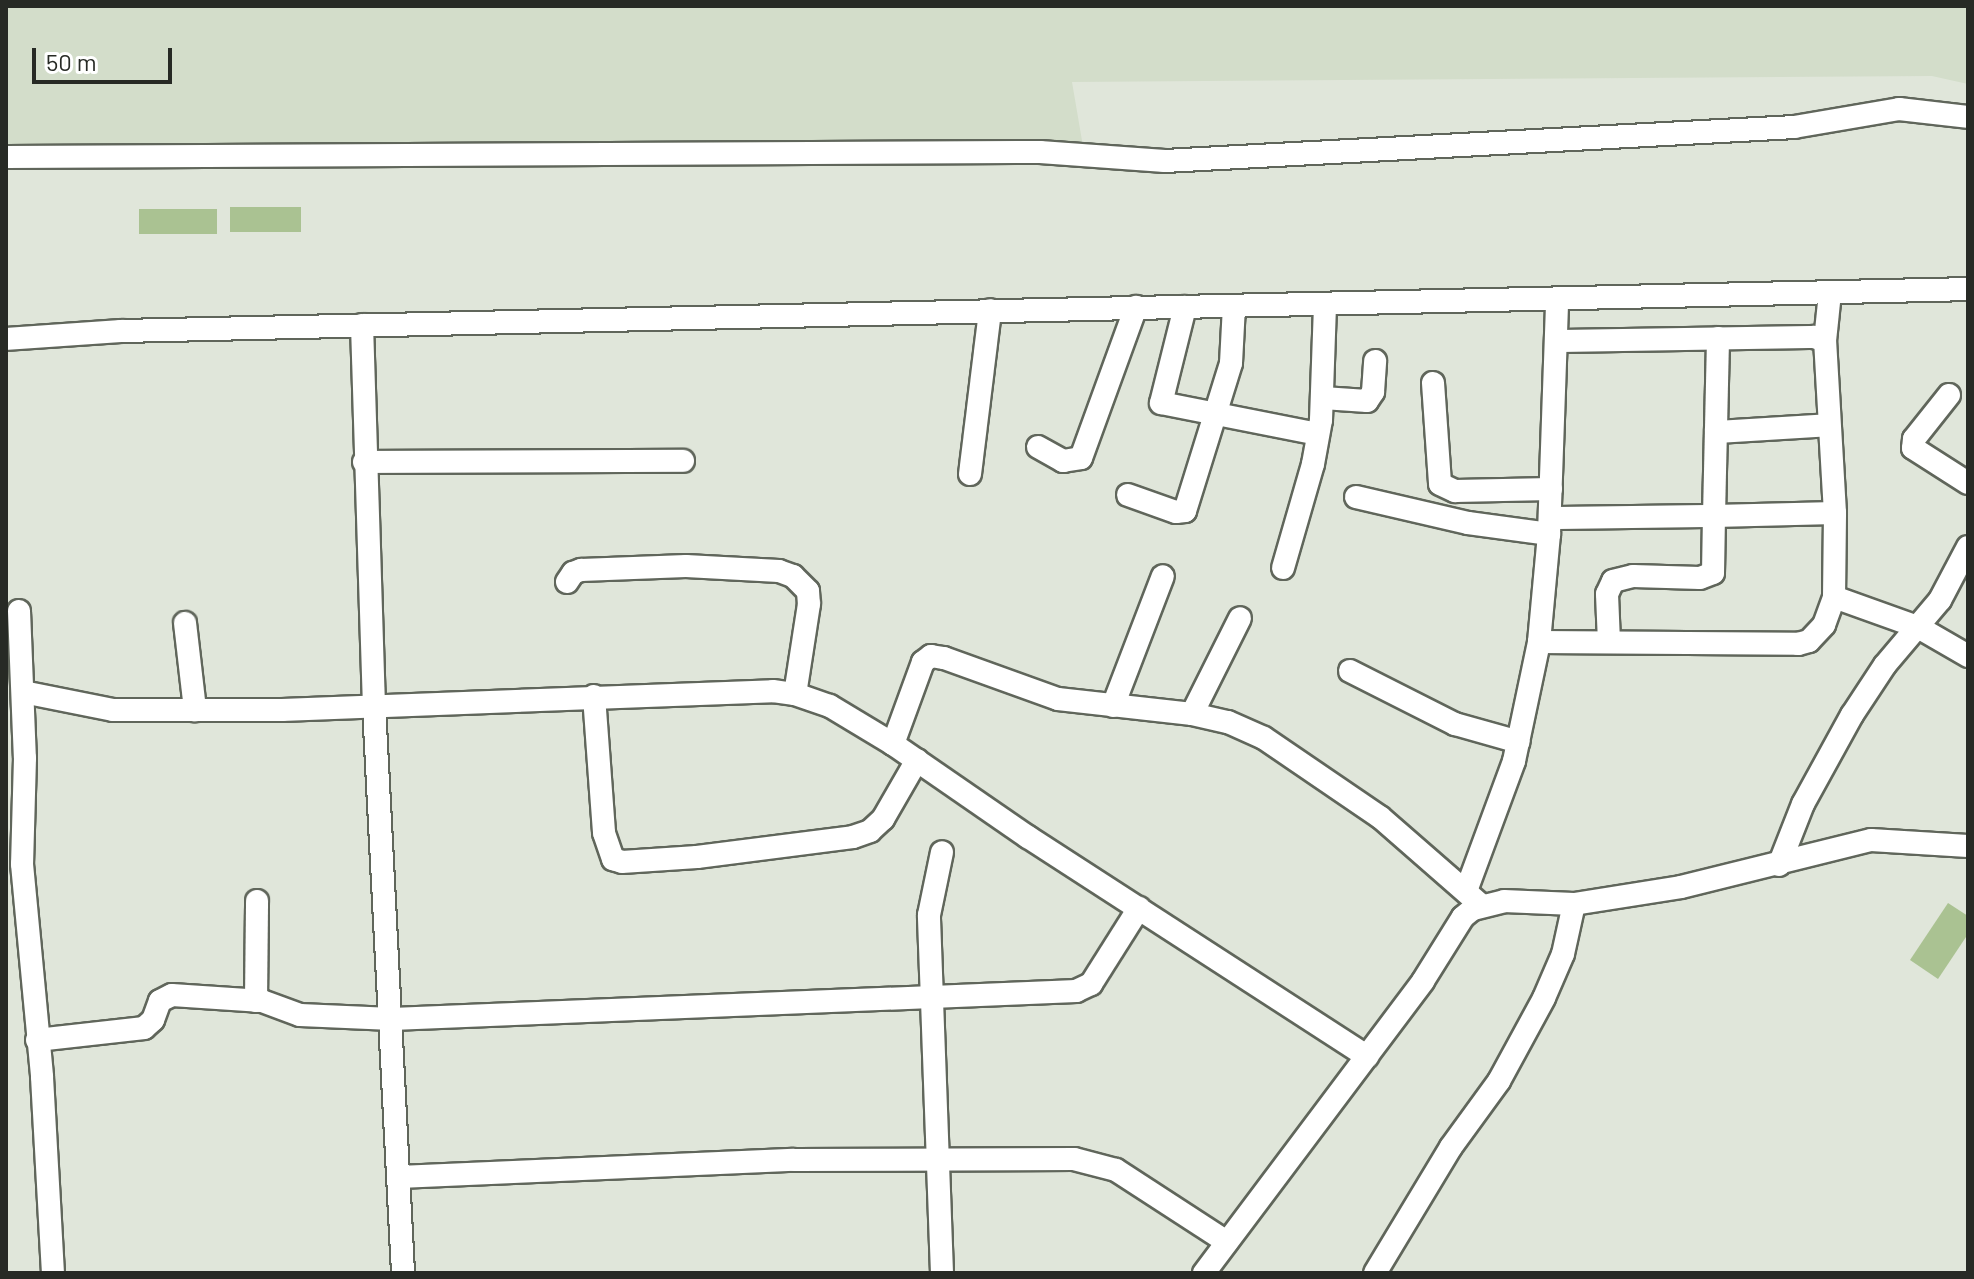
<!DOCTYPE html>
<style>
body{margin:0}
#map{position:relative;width:1974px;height:1279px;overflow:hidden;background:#e0e6da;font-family:Barlow,sans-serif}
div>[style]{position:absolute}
.built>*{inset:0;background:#d3ddca}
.building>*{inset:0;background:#aac292;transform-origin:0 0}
.roads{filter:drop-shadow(2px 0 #60665b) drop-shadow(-2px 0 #60665b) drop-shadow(0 2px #60665b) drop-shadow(0 -2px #60665b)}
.minor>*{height:22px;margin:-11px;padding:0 11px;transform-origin:11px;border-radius:11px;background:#fff}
span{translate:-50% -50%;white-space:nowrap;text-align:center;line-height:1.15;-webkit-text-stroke:8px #fff;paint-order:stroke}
.frame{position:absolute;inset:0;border:8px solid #272a25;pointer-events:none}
.scale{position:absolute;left:32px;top:48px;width:140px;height:36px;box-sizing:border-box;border:4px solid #272a25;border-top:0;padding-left:10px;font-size:24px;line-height:28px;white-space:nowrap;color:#272a25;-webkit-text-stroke:6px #fff;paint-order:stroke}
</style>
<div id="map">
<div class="built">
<div style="clip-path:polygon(6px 6px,1968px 6px,1968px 84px,1932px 76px,1072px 82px,1086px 164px,6px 169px)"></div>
</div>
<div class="building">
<div style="left:301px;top:207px;width:25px;height:71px;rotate:90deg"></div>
<div style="left:217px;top:209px;width:25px;height:78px;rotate:90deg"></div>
<div style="clip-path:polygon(1948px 903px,1968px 916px,1968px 934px,1938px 979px,1910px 960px)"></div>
</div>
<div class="roads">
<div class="minor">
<div style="left:6px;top:157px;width:1034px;rotate:-0.28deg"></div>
<div style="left:1040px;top:152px;width:125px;rotate:4.1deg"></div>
<div style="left:1165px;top:161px;width:630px;rotate:-3.09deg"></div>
<div style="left:1794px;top:127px;width:107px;rotate:-9.7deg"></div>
<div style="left:1899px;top:109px;width:69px;rotate:6.6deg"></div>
<div style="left:1185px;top:307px;width:99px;rotate:104deg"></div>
<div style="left:1161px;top:403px;width:160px;rotate:11.2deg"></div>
<div style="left:362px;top:325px;width:381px;rotate:88.2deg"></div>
<div style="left:374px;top:706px;width:568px;rotate:87.07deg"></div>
<div style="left:6px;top:339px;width:115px;rotate:-4deg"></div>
<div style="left:121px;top:331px;width:1847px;rotate:-1.3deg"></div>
<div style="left:1825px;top:341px;width:48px;rotate:-84.1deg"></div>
<div style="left:1433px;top:383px;width:101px;rotate:86deg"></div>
<div style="left:1440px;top:484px;width:17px;rotate:25deg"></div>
<div style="left:1455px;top:491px;width:96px;rotate:-1.2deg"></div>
<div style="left:1949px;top:395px;width:56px;rotate:128.5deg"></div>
<div style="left:1914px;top:439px;width:9px;rotate:96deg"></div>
<div style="left:1913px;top:448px;width:65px;rotate:32.5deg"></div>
<div style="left:1323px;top:398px;width:44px;rotate:3.9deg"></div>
<div style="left:1367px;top:401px;width:11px;rotate:-56deg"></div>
<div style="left:1373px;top:392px;width:31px;rotate:-86deg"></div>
<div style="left:1716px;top:432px;width:113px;rotate:-3.5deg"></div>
<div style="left:1038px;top:447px;width:29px;rotate:29deg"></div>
<div style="left:1063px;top:461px;width:18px;rotate:-9deg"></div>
<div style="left:1081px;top:458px;width:161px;rotate:-70deg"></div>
<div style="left:364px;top:462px;width:319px;rotate:-0.2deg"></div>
<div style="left:970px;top:474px;width:165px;rotate:-83deg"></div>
<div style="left:1128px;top:495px;width:51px;rotate:19.5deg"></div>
<div style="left:1176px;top:512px;width:9px;rotate:-6deg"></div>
<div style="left:1185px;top:511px;width:155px;rotate:-72.7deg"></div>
<div style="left:1231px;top:363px;width:57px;rotate:-87deg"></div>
<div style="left:1356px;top:497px;width:115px;rotate:13.1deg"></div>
<div style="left:1468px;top:523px;width:82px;rotate:7.7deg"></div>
<div style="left:1550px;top:518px;width:164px;rotate:-0.7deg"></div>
<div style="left:1714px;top:516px;width:178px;rotate:-88.7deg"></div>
<div style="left:1283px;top:568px;width:108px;rotate:-73.9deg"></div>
<div style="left:1313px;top:464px;width:45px;rotate:-79.7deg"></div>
<div style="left:1321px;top:420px;width:116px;rotate:-88deg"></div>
<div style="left:567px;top:582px;width:11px;rotate:-56deg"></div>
<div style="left:573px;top:573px;width:9px;rotate:-21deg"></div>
<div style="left:581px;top:570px;width:105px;rotate:-2.2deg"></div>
<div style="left:686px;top:566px;width:93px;rotate:3.1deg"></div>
<div style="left:779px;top:571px;width:15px;rotate:20deg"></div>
<div style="left:793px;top:576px;width:21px;rotate:45deg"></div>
<div style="left:808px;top:591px;width:13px;rotate:86deg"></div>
<div style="left:809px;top:604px;width:91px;rotate:98.8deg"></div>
<div style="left:1834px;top:597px;width:89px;rotate:19.7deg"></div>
<div style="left:1918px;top:627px;width:58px;rotate:30.1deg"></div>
<div style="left:19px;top:611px;width:147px;rotate:87.7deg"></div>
<div style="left:25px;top:758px;width:106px;rotate:91.6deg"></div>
<div style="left:22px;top:864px;width:214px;rotate:84.6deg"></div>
<div style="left:42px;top:1077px;width:196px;rotate:86.8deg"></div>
<div style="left:185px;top:623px;width:88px;rotate:83.4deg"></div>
<div style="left:1539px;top:642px;width:259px;rotate:0.4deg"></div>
<div style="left:1798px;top:644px;width:11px;rotate:-15deg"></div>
<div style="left:1809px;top:641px;width:22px;rotate:-47deg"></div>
<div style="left:1824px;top:625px;width:30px;rotate:-70deg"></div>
<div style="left:1834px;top:597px;width:84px;rotate:-89.3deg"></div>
<div style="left:1835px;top:513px;width:172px;rotate:-93.3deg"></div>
<div style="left:1825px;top:341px;width:12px;rotate:-160deg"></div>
<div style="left:1814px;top:337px;width:258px;rotate:179.1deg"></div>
<div style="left:1609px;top:642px;width:48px;rotate:-92.4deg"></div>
<div style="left:1607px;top:594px;width:14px;rotate:-65deg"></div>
<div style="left:1613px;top:581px;width:21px;rotate:-14deg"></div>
<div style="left:1633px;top:576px;width:67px;rotate:1.7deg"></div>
<div style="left:1700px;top:578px;width:14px;rotate:-21deg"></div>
<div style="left:1713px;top:573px;width:57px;rotate:-89deg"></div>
<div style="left:1714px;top:516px;width:121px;rotate:-1.4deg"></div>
<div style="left:1350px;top:671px;width:118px;rotate:26.8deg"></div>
<div style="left:1455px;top:724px;width:66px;rotate:15.7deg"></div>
<div style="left:23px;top:692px;width:92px;rotate:11.3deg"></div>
<div style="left:113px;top:710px;width:169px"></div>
<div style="left:282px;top:710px;width:491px;rotate:-2.2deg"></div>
<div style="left:773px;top:691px;width:22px;rotate:8deg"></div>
<div style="left:795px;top:694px;width:37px;rotate:19deg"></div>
<div style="left:830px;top:706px;width:74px;rotate:31.1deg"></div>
<div style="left:893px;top:744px;width:164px;rotate:34.6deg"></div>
<div style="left:1028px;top:837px;width:404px;rotate:32.9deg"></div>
<div style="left:594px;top:696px;width:137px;rotate:85.8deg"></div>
<div style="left:604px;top:833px;width:28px;rotate:71deg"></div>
<div style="left:613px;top:859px;width:9px;rotate:18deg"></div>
<div style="left:622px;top:862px;width:75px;rotate:-3.8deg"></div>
<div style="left:697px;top:857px;width:157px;rotate:-7.3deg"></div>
<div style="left:853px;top:837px;width:18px;rotate:-19deg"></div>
<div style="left:870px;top:831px;width:18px;rotate:-43deg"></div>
<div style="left:883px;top:819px;width:68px;rotate:-60deg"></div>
<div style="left:1113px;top:706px;width:139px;rotate:-69deg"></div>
<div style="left:1192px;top:714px;width:107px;rotate:-63.4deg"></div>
<div style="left:893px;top:744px;width:87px;rotate:-69.9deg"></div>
<div style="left:923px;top:662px;width:10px;rotate:-37deg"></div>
<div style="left:931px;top:656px;width:13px;rotate:9deg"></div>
<div style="left:944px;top:658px;width:121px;rotate:19.8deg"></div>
<div style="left:1058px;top:699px;width:135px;rotate:6.4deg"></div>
<div style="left:1192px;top:714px;width:37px;rotate:13deg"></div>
<div style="left:1228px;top:722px;width:39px;rotate:24deg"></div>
<div style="left:1264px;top:738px;width:140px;rotate:34.3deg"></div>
<div style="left:1380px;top:817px;width:134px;rotate:41.1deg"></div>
<div style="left:1779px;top:865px;width:66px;rotate:-68.5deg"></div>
<div style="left:1803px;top:804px;width:102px;rotate:-61.2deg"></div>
<div style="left:1852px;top:715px;width:60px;rotate:-56.6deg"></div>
<div style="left:1885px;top:665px;width:85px;rotate:-49.8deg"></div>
<div style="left:1940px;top:600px;width:60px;rotate:-62.2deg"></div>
<div style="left:1466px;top:891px;width:139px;rotate:-69.7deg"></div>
<div style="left:1514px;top:761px;width:122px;rotate:-78.1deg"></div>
<div style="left:1539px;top:642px;width:108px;rotate:-84.7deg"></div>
<div style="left:1549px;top:534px;width:234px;rotate:-88deg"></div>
<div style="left:256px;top:1001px;width:100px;rotate:-89.4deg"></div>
<div style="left:37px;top:1040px;width:108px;rotate:-6.4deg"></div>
<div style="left:144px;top:1028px;width:12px;rotate:-42deg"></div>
<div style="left:153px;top:1020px;width:20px;rotate:-70deg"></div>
<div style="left:160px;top:1001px;width:13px;rotate:-27deg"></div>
<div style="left:172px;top:995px;width:90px;rotate:3.8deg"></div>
<div style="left:262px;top:1001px;width:40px;rotate:20.2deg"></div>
<div style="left:300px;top:1015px;width:92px;rotate:2.5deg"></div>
<div style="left:392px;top:1019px;width:685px;rotate:-2.34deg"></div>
<div style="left:1076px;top:991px;width:17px;rotate:-25deg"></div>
<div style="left:1091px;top:984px;width:90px;rotate:-57.7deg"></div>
<div style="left:399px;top:1177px;width:395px;rotate:-2.5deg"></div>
<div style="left:794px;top:1160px;width:280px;rotate:-0.2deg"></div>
<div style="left:1074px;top:1159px;width:43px;rotate:14.7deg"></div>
<div style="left:1116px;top:1170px;width:132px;rotate:33deg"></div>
<div style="left:942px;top:1273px;width:358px;rotate:-92.1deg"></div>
<div style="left:929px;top:915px;width:64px;rotate:-78.3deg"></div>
<div style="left:1204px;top:1273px;width:365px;rotate:-53.1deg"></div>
<div style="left:1423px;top:981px;width:75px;rotate:-58deg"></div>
<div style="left:1463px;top:917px;width:13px;rotate:-39deg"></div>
<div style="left:1473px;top:909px;width:32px;rotate:-14deg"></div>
<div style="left:1504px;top:901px;width:70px;rotate:2.5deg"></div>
<div style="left:1574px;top:904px;width:108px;rotate:-9deg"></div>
<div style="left:1681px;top:887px;width:196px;rotate:-13.9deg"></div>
<div style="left:1871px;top:840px;width:97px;rotate:3.5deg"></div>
<div style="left:1375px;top:1273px;width:147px;rotate:-58.9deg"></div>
<div style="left:1451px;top:1147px;width:82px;rotate:-54deg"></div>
<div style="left:1499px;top:1081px;width:94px;rotate:-61.5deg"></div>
<div style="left:1544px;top:998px;width:48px;rotate:-66.6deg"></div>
<div style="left:1563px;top:954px;width:51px;rotate:-77.6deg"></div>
</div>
</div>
<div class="frame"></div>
<div class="scale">50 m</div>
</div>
